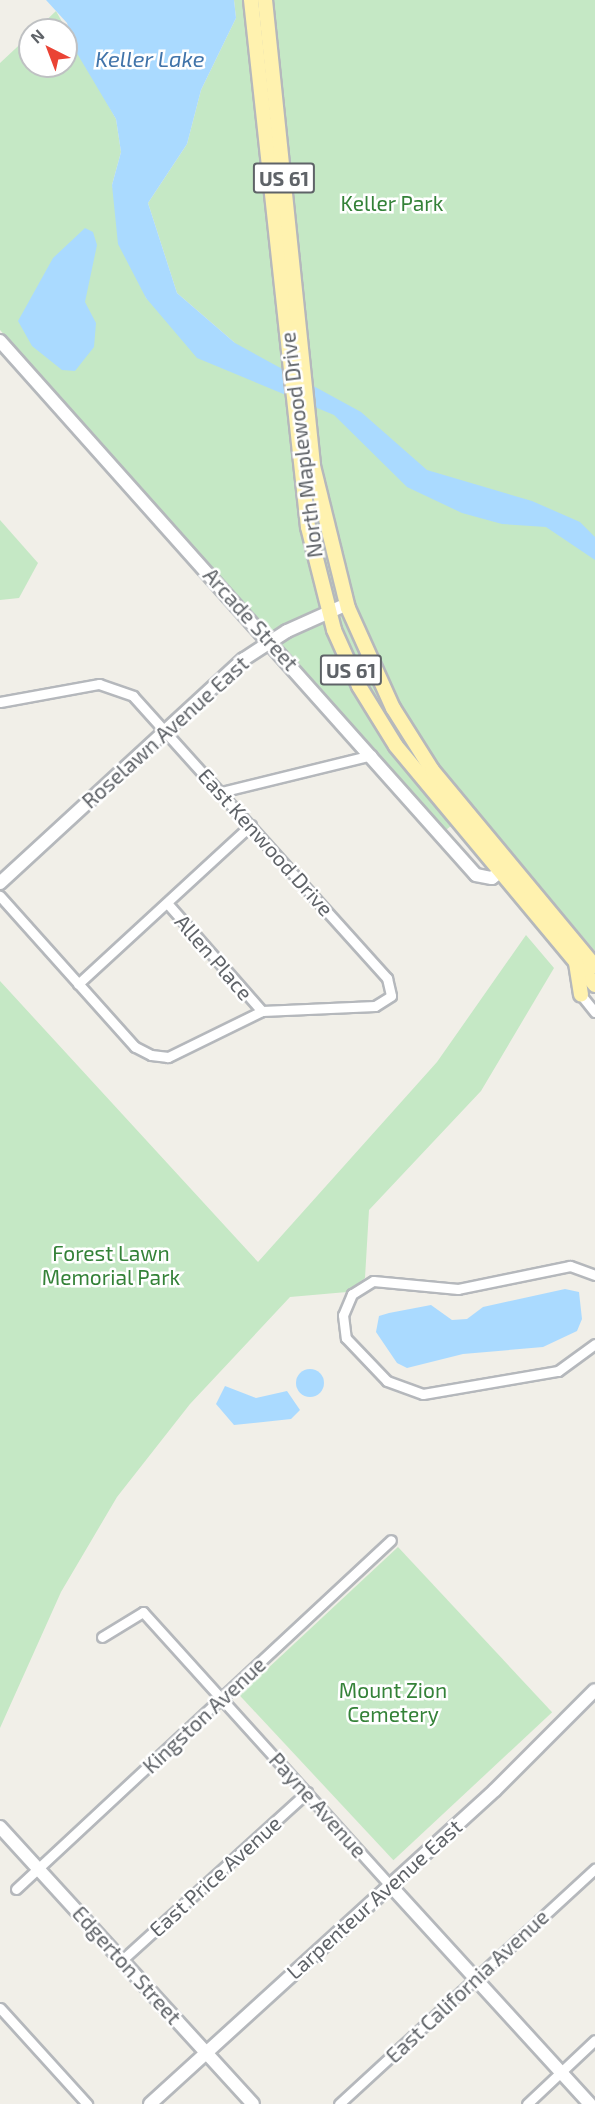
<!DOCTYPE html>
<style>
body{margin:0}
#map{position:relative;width:595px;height:2104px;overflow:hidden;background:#f1efe8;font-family:"Exo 2",sans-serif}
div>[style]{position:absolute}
.green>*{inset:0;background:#c5e8c5;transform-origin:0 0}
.water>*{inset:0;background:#aadaff}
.round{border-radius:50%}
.roads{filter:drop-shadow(2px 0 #b5b8bc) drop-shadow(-2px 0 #b5b8bc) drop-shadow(0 2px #b5b8bc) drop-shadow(0 -2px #b5b8bc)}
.street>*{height:9px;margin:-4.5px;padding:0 4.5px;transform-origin:4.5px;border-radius:4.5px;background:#fff}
.secondary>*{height:12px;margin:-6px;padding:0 6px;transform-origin:6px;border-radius:6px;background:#fff}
.primary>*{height:14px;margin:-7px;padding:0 7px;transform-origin:7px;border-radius:7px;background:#fff2af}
span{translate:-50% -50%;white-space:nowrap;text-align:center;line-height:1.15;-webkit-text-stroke:5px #fff;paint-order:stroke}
.shield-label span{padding:2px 4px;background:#fff;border:2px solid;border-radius:4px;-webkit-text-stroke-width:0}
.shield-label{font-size:20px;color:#5f6368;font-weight:700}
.park-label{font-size:21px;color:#348238}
.street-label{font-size:21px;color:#5f6368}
.water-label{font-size:22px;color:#4174aa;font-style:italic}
.north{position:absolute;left:18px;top:18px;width:60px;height:60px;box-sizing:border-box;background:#fff;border:2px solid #bfc1c3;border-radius:50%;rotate:318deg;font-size:16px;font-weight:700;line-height:24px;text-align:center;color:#5f6368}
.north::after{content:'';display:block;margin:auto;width:21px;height:27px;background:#ea4335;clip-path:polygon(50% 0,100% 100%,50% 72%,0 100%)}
</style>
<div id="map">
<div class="green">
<div style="clip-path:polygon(234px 0,595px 0,595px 951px,473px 808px,446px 830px,0 330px,0 63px,30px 35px,30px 66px,66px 66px,66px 30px,36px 30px,56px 11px,116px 119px,121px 152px,112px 185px,146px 298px,235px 343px,177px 293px,148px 203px,187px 144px,201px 90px,236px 18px)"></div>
<div style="clip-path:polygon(0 520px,38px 563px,19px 598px,0 600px)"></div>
<div style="clip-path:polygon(526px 935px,554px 968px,481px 1091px,369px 1210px,365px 1278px,347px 1292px,290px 1297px,190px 1404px,117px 1497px,61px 1592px,0 1728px,0 981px,258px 1262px,437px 1062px)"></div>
<div style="left:398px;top:1547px;width:226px;height:217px;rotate:47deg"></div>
</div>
<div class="water">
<div style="clip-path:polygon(46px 0,234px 0,236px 18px,201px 90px,187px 144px,148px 203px,177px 293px,235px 343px,361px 412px,427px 470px,532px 501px,580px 522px,595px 537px,595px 560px,546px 527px,502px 524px,462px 513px,407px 487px,334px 415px,197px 358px,146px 298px,118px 244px,112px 185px,121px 152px,116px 119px,75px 50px,67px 23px)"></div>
<div style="clip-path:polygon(85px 228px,93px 232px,97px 245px,85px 302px,96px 323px,94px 347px,75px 371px,62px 370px,32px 346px,18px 321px,53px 258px)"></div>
<div style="clip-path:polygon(565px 1289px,579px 1292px,582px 1319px,577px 1331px,543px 1347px,463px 1354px,407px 1368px,397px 1363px,376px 1332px,379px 1316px,389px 1313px,431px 1305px,452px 1320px,467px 1319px,483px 1307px)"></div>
<div class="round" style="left:296px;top:1369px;width:28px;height:28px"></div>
<div style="clip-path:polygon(225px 1386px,256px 1398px,287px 1391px,300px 1410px,291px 1419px,234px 1425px,216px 1404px)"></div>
</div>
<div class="roads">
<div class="street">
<div style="left:0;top:702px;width:101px;rotate:-10.3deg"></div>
<div style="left:99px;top:684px;width:36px;rotate:19deg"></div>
<div style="left:133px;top:696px;width:380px;rotate:48deg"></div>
<div style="left:387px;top:978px;width:18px;rotate:77deg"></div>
<div style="left:391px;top:996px;width:19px;rotate:148deg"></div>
<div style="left:375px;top:1006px;width:113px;rotate:177.5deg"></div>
<div style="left:262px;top:1011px;width:105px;rotate:153.9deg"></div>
<div style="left:168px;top:1057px;width:17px;rotate:-173deg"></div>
<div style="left:151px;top:1055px;width:18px;rotate:-153deg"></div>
<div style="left:135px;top:1047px;width:203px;rotate:-131.8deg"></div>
<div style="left:221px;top:792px;width:155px;rotate:-13.8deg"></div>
<div style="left:167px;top:903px;width:144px;rotate:48.7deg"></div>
<div style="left:78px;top:984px;width:235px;rotate:-42.6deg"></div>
<div style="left:581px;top:995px;width:22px;rotate:51deg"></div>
<div style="left:595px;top:1275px;width:27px;rotate:-160deg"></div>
<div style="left:570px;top:1266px;width:114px;rotate:168.4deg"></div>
<div style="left:458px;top:1289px;width:85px;rotate:-174.6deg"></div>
<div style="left:373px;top:1281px;width:25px;rotate:148deg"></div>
<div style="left:352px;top:1294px;width:23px;rotate:113deg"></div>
<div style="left:343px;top:1315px;width:23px;rotate:83deg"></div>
<div style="left:346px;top:1338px;width:59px;rotate:46.4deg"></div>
<div style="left:387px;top:1381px;width:38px;rotate:20deg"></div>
<div style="left:423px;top:1394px;width:137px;rotate:-9.7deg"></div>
<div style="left:558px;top:1371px;width:46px;rotate:-36.1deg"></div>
<div style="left:102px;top:1637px;width:48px;rotate:-31.4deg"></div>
<div style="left:143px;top:1612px;width:367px;rotate:47.9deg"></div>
<div style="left:16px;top:1889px;width:512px;rotate:-42.94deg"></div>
<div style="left:122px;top:1960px;width:250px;rotate:-42.2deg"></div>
<div style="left:0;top:2008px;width:130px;rotate:47.8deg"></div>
<div style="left:339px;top:2104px;width:348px;rotate:-42.6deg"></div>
<div style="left:527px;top:2104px;width:93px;rotate:-43.3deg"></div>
</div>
<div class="secondary">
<div style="left:0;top:341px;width:715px;rotate:48.29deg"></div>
<div style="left:476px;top:875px;width:16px;rotate:11deg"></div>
<div style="left:492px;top:878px;width:11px;rotate:-38deg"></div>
<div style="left:0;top:883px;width:331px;rotate:-42.6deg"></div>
<div style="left:244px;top:659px;width:51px;rotate:-33.1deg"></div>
<div style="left:287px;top:631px;width:66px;rotate:-24.2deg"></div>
<div style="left:0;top:1827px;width:375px;rotate:47.6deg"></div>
<div style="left:389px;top:1884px;width:298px;rotate:47.6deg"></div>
<div style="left:150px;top:2104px;width:466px;rotate:-42.3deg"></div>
<div style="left:495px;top:1790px;width:141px;rotate:-45deg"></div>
</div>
<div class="primary">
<div style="left:251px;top:0;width:530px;rotate:83.83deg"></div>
<div style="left:308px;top:527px;width:106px;rotate:75.8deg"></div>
<div style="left:334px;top:630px;width:61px;rotate:65.9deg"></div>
<div style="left:359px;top:686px;width:70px;rotate:58.3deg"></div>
<div style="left:396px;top:746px;width:311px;rotate:50.2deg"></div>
<div style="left:265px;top:0;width:468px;rotate:84.1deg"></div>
<div style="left:313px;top:466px;width:146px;rotate:76.2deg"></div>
<div style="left:348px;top:608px;width:110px;rotate:65.8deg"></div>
<div style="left:393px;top:708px;width:73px;rotate:57.8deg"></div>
<div style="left:432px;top:770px;width:255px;rotate:50.3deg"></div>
<div style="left:576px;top:963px;width:32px;rotate:81deg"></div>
</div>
</div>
<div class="shield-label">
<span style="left:284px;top:178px">US 61</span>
<span style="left:351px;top:670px">US 61</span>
</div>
<div class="park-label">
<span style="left:392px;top:203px">Keller Park</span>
<span style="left:111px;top:1265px">Forest Lawn<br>Memorial Park</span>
<span style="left:393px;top:1702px">Mount Zion<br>Cemetery</span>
</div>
<div class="street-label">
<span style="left:301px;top:445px;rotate:-97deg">North Maplewood Drive</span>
<span style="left:251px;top:619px;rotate:48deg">Arcade Street</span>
<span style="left:165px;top:732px;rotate:-42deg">Roselawn Avenue East</span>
<span style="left:266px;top:842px;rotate:48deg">East Kenwood Drive</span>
<span style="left:214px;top:957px;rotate:49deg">Allen Place</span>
<span style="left:204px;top:1715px;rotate:-43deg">Kingston Avenue</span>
<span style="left:318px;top:1805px;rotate:48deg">Payne Avenue</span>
<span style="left:215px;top:1876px;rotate:-42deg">East Price Avenue</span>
<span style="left:374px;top:1899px;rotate:-42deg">Larpenteur Avenue East</span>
<span style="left:127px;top:1965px;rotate:48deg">Edgerton Street</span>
<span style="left:467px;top:1986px;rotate:-43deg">East California Avenue</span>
</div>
<div class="water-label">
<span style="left:150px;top:59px">Keller Lake</span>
</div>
<div class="north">N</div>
</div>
